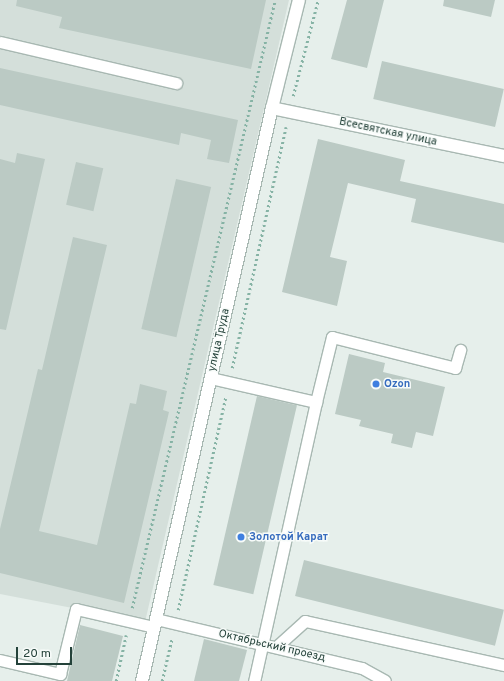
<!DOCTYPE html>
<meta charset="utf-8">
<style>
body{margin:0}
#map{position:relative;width:504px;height:681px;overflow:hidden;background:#e6efeb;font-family:Overpass,sans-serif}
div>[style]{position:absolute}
.built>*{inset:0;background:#d4dfda}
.building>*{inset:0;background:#bbcac4;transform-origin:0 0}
.path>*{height:2.5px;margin-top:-1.25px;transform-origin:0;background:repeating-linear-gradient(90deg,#86b3a5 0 2px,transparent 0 5px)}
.roads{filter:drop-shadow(1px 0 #a8b8b2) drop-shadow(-1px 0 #a8b8b2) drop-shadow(0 1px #a8b8b2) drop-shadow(0 -1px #a8b8b2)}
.service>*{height:11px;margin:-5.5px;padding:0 5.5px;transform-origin:5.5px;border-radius:5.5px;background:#fff}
.minor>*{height:12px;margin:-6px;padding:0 6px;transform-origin:6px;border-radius:6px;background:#fff}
.dots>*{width:11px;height:11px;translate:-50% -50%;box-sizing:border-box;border:2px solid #f7fbf9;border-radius:50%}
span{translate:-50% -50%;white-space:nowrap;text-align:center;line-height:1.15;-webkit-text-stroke:3px #f7fbf9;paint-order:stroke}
.street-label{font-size:11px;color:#24423a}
.shop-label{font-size:11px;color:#366cbe;font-weight:700}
.left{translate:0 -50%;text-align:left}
.scale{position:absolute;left:16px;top:647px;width:56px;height:18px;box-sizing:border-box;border:2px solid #24423a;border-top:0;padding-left:5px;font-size:12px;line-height:14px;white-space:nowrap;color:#24423a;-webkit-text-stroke:3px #f7fbf9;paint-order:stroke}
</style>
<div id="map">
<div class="built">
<div style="clip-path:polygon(0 0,289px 0,145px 622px,0 594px)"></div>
</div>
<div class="building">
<div style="clip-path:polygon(17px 0,266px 0,251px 69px,59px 28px,62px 17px,16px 6px)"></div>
<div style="clip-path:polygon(347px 0,384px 0,367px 68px,331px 59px)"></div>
<div style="clip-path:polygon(444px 0,495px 0,491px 17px,443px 6px)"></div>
<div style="left:382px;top:61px;width:125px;height:39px;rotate:13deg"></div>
<div style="clip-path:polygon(0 68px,238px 120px,229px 163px,207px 159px,211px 140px,181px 133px,179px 145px,0 105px)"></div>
<div style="clip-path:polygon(318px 139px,405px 160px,400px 181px,504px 204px,504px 243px,411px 222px,416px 199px,348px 183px,330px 257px,347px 261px,337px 306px,282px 292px)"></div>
<div style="clip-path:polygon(17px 153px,45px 159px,6px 330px,0 329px,0 159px,15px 163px)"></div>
<div style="left:76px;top:162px;width:28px;height:44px;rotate:13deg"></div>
<div style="left:176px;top:179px;width:36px;height:154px;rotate:13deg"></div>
<div style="clip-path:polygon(73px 237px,107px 245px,39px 531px,97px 545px,130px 403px,136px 404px,140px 384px,167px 391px,163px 410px,169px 412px,124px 603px,0 573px,0 529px,38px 369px,42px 370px)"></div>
<div style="clip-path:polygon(349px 354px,385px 363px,383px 372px,445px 387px,433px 436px,416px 432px,412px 448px,391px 443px,393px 434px,359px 426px,361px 420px,335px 414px)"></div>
<div style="left:257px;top:396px;width:41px;height:194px;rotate:13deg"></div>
<div style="left:304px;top:560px;width:206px;height:37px;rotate:14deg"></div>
<div style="clip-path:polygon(80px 625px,123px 636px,112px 681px,67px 681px)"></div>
<div style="clip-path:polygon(204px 639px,247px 650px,239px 681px,194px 681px)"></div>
</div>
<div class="path">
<div style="left:293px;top:96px;width:99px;rotate:-75.4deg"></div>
<div style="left:232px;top:368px;width:247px;rotate:-77.4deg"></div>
<div style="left:132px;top:608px;width:625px;rotate:-76.76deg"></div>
<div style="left:178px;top:610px;width:219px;rotate:-77.4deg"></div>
<div style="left:116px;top:681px;width:47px;rotate:-77.7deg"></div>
<div style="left:162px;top:681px;width:44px;rotate:-76.9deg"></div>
</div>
<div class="roads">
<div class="service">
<div style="left:0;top:42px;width:181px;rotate:13.1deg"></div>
<div style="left:211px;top:378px;width:108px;rotate:12.9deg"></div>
<div style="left:316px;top:402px;width:286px;rotate:102.5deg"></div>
<div style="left:316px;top:402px;width:67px;rotate:-76.2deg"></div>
<div style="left:332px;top:337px;width:127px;rotate:14.1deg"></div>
<div style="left:455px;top:368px;width:19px;rotate:-74deg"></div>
<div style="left:156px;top:619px;width:212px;rotate:13.4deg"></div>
<div style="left:362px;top:668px;width:26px;rotate:29deg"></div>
<div style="left:276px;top:647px;width:39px;rotate:-42deg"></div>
<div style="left:305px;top:621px;width:204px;rotate:12.5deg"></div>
<div style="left:0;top:660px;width:62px;rotate:13.1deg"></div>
<div style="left:60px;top:674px;width:67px;rotate:-76.2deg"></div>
<div style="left:76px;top:609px;width:80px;rotate:13deg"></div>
</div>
<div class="minor">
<div style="left:272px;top:108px;width:237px;rotate:11.7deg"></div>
<div style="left:142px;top:681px;width:588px;rotate:-77.22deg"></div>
<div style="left:272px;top:108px;width:111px;rotate:-76deg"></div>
</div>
</div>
<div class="dots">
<div style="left:376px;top:384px;background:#3f7fe0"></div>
<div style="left:241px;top:537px;background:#3f7fe0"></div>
</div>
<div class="street-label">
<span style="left:388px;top:132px;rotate:12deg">Всесвятская улица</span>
<span style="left:219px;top:340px;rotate:-77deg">улица Труда</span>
<span style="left:272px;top:646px;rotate:13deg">Октябрьский проезд</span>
</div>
<div class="shop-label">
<span class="left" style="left:384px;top:384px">Ozon</span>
<span class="left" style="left:249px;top:537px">Золотой Карат</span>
</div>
<div class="scale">20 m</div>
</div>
